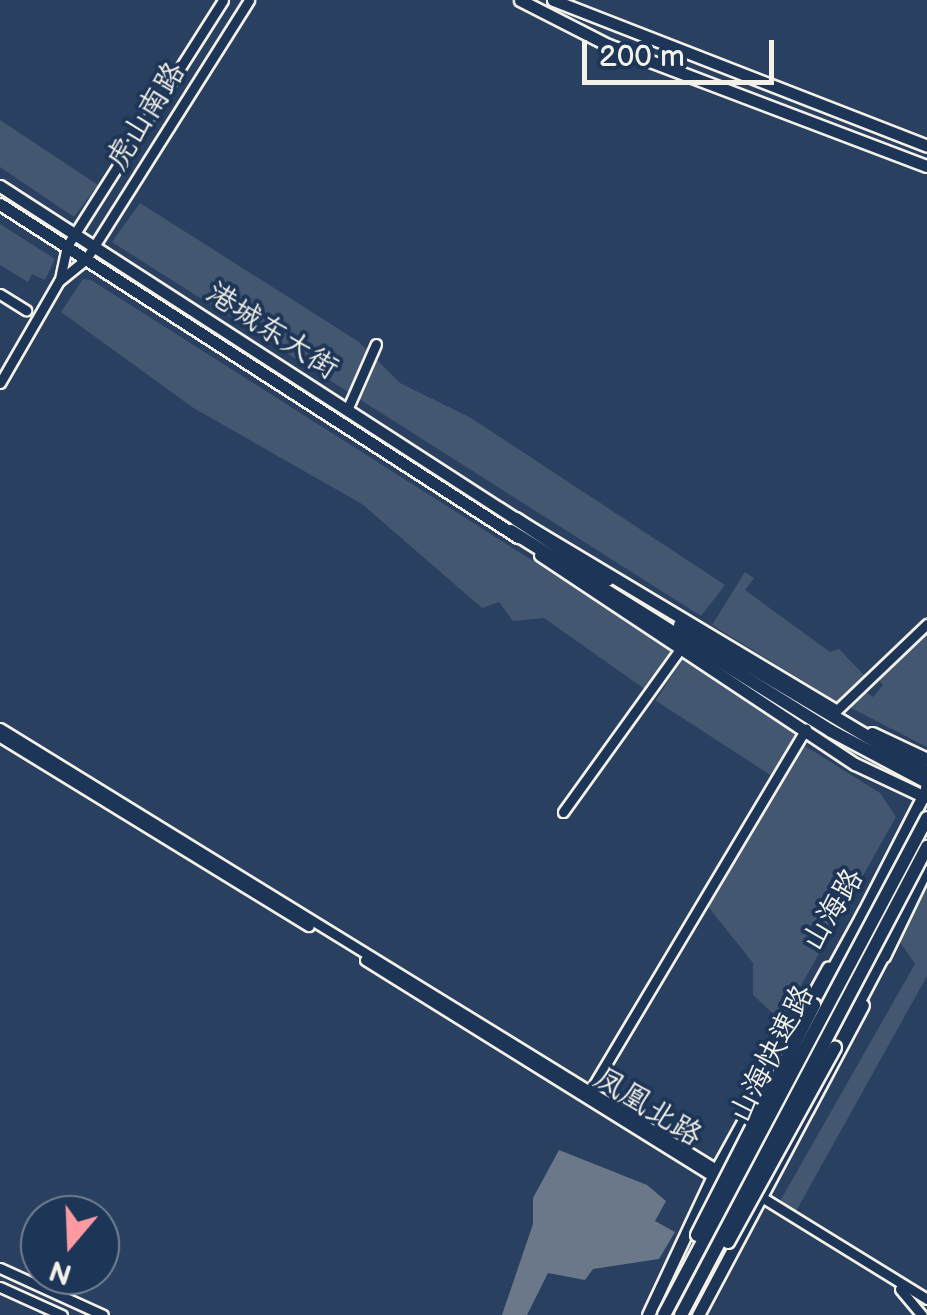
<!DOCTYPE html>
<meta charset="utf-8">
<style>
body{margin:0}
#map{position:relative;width:927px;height:1315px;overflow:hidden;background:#2a4060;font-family:"Balsamiq Sans","LXGW WenKai TC",sans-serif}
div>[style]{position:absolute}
.green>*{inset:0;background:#445771;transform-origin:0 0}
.water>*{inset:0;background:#6a788a}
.roads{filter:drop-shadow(2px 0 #f4f1e8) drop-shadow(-2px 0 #f4f1e8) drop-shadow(0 2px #f4f1e8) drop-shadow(0 -2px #f4f1e8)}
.minor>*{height:9px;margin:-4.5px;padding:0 4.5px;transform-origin:4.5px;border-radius:4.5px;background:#1d3557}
.major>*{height:11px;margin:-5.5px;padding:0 5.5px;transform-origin:5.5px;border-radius:5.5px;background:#1d3557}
.highway>*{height:12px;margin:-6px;padding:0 6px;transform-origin:6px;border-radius:6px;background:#1d3557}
.bridges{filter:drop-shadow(2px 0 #f4f1e8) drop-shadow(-2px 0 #f4f1e8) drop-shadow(0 2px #f4f1e8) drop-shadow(0 -2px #f4f1e8)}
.highway-bridge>*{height:12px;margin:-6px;padding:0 6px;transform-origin:6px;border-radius:6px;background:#1d3557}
span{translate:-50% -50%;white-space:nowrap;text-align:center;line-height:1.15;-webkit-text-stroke:8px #1d3557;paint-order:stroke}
.street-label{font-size:30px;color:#f4f1e8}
.north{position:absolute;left:20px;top:1195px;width:100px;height:100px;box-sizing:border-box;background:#1d3557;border:2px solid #738091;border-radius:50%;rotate:199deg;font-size:28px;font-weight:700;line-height:40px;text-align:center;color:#f4f1e8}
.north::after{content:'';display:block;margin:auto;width:35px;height:45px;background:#ff9aa2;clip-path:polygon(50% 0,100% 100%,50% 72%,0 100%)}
.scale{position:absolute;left:582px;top:40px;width:192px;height:45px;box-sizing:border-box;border:5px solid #f4f1e8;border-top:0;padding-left:12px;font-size:30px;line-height:35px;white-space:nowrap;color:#f4f1e8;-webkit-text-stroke:8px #1d3557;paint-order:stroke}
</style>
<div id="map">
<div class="green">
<div style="clip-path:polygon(0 120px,98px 185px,74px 217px,0 167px)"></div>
<div style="clip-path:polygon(140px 203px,359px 342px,400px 383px,471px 418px,725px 585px,701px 616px,112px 242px)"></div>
<div style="clip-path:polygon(0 224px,55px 259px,45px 280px,32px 274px,28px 282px,0 265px)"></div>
<div style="clip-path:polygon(83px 279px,91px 280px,675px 651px,646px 690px,544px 618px,513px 621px,499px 602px,482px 608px,362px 504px,192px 407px,61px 312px)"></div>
<div style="clip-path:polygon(745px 572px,754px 578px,745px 590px,830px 652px,839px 649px,865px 676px,839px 703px,712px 625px)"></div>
<div style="clip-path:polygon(927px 630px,927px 747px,847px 706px,863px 690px,873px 697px,883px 685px,877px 678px)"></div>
<div style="left:684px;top:657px;width:139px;height:52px;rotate:33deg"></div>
<div style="clip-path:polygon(802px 744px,880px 793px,896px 817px,781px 1021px,753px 995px,753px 963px,706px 904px)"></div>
<div style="clip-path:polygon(927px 887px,927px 976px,795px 1213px,779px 1203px,915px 964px,898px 939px)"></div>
</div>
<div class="water">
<div style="clip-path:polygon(559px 1150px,647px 1185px,666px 1201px,655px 1221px,675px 1232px,659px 1259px,593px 1269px,585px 1280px,548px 1273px,527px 1315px,502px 1315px,533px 1224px,533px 1198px)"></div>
</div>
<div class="roads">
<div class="minor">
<div style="left:60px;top:279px;width:34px;rotate:-78deg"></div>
<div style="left:67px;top:246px;width:291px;rotate:-57.6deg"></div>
<div style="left:0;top:294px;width:31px;rotate:32deg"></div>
<div style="left:0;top:383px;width:118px;rotate:-60deg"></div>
<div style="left:59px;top:281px;width:35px;rotate:-39deg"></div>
<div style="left:86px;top:259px;width:306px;rotate:-57.8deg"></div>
<div style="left:347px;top:410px;width:72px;rotate:-66.3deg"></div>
<div style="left:836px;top:711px;width:126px;rotate:-43.7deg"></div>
<div style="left:0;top:728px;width:1089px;rotate:31.63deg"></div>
<div style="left:0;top:737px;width:362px;rotate:31.5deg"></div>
<div style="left:563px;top:812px;width:201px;rotate:-54.3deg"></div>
<div style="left:365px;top:960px;width:415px;rotate:31.9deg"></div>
<div style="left:590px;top:1091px;width:422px;rotate:-59.2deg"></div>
<div style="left:0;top:1268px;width:113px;rotate:24.5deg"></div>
<div style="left:0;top:1287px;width:68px;rotate:24.3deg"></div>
<div style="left:900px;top:1289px;width:34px;rotate:50deg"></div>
</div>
<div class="major">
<div style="left:520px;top:0;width:99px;rotate:27.1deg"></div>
<div style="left:608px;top:45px;width:341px;rotate:20.8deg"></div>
<div style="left:553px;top:0;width:401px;rotate:21.3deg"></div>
<div style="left:0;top:186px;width:614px;rotate:32.84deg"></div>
<div style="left:516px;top:519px;width:372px;rotate:30.9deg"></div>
<div style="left:0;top:204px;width:616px;rotate:32.74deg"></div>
<div style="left:540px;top:555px;width:378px;rotate:33.6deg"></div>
<div style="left:855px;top:764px;width:75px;rotate:25.2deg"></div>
<div style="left:923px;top:796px;width:138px;rotate:117.1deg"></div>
<div style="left:872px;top:733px;width:61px;rotate:25.3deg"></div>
<div style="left:884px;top:956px;width:99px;rotate:-64.2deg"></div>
<div style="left:648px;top:1315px;width:153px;rotate:-64.9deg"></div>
<div style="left:713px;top:1176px;width:238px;rotate:-61.1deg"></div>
<div style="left:698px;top:1315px;width:351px;rotate:-62deg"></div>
</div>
<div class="highway">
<div style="left:516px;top:519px;width:110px;rotate:33.5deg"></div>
<div style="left:511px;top:531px;width:377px;rotate:32deg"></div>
<div style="left:831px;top:731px;width:109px;rotate:28deg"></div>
<div style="left:680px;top:625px;width:287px;rotate:30.8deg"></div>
<div style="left:927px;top:788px;width:9px;rotate:90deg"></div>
<div style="left:814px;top:1005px;width:106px;rotate:-61.3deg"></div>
<div style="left:835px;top:1047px;width:110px;rotate:-62.3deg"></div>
</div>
</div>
<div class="bridges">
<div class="highway-bridge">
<div style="left:697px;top:1235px;width:258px;rotate:-63deg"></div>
<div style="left:728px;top:1242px;width:222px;rotate:-61.2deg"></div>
<div style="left:664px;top:1315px;width:562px;rotate:-62.11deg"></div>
<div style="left:681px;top:1315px;width:529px;rotate:-62.27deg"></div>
</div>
</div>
<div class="street-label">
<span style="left:146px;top:116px;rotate:-58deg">虎山南路</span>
<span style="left:272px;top:331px;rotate:33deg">港城东大街</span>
<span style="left:833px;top:910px;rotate:-59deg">山海路</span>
<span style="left:772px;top:1054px;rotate:-63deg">山海快速路</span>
<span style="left:648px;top:1107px;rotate:32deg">凤凰北路</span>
</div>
<div class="north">N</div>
<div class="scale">200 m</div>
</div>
